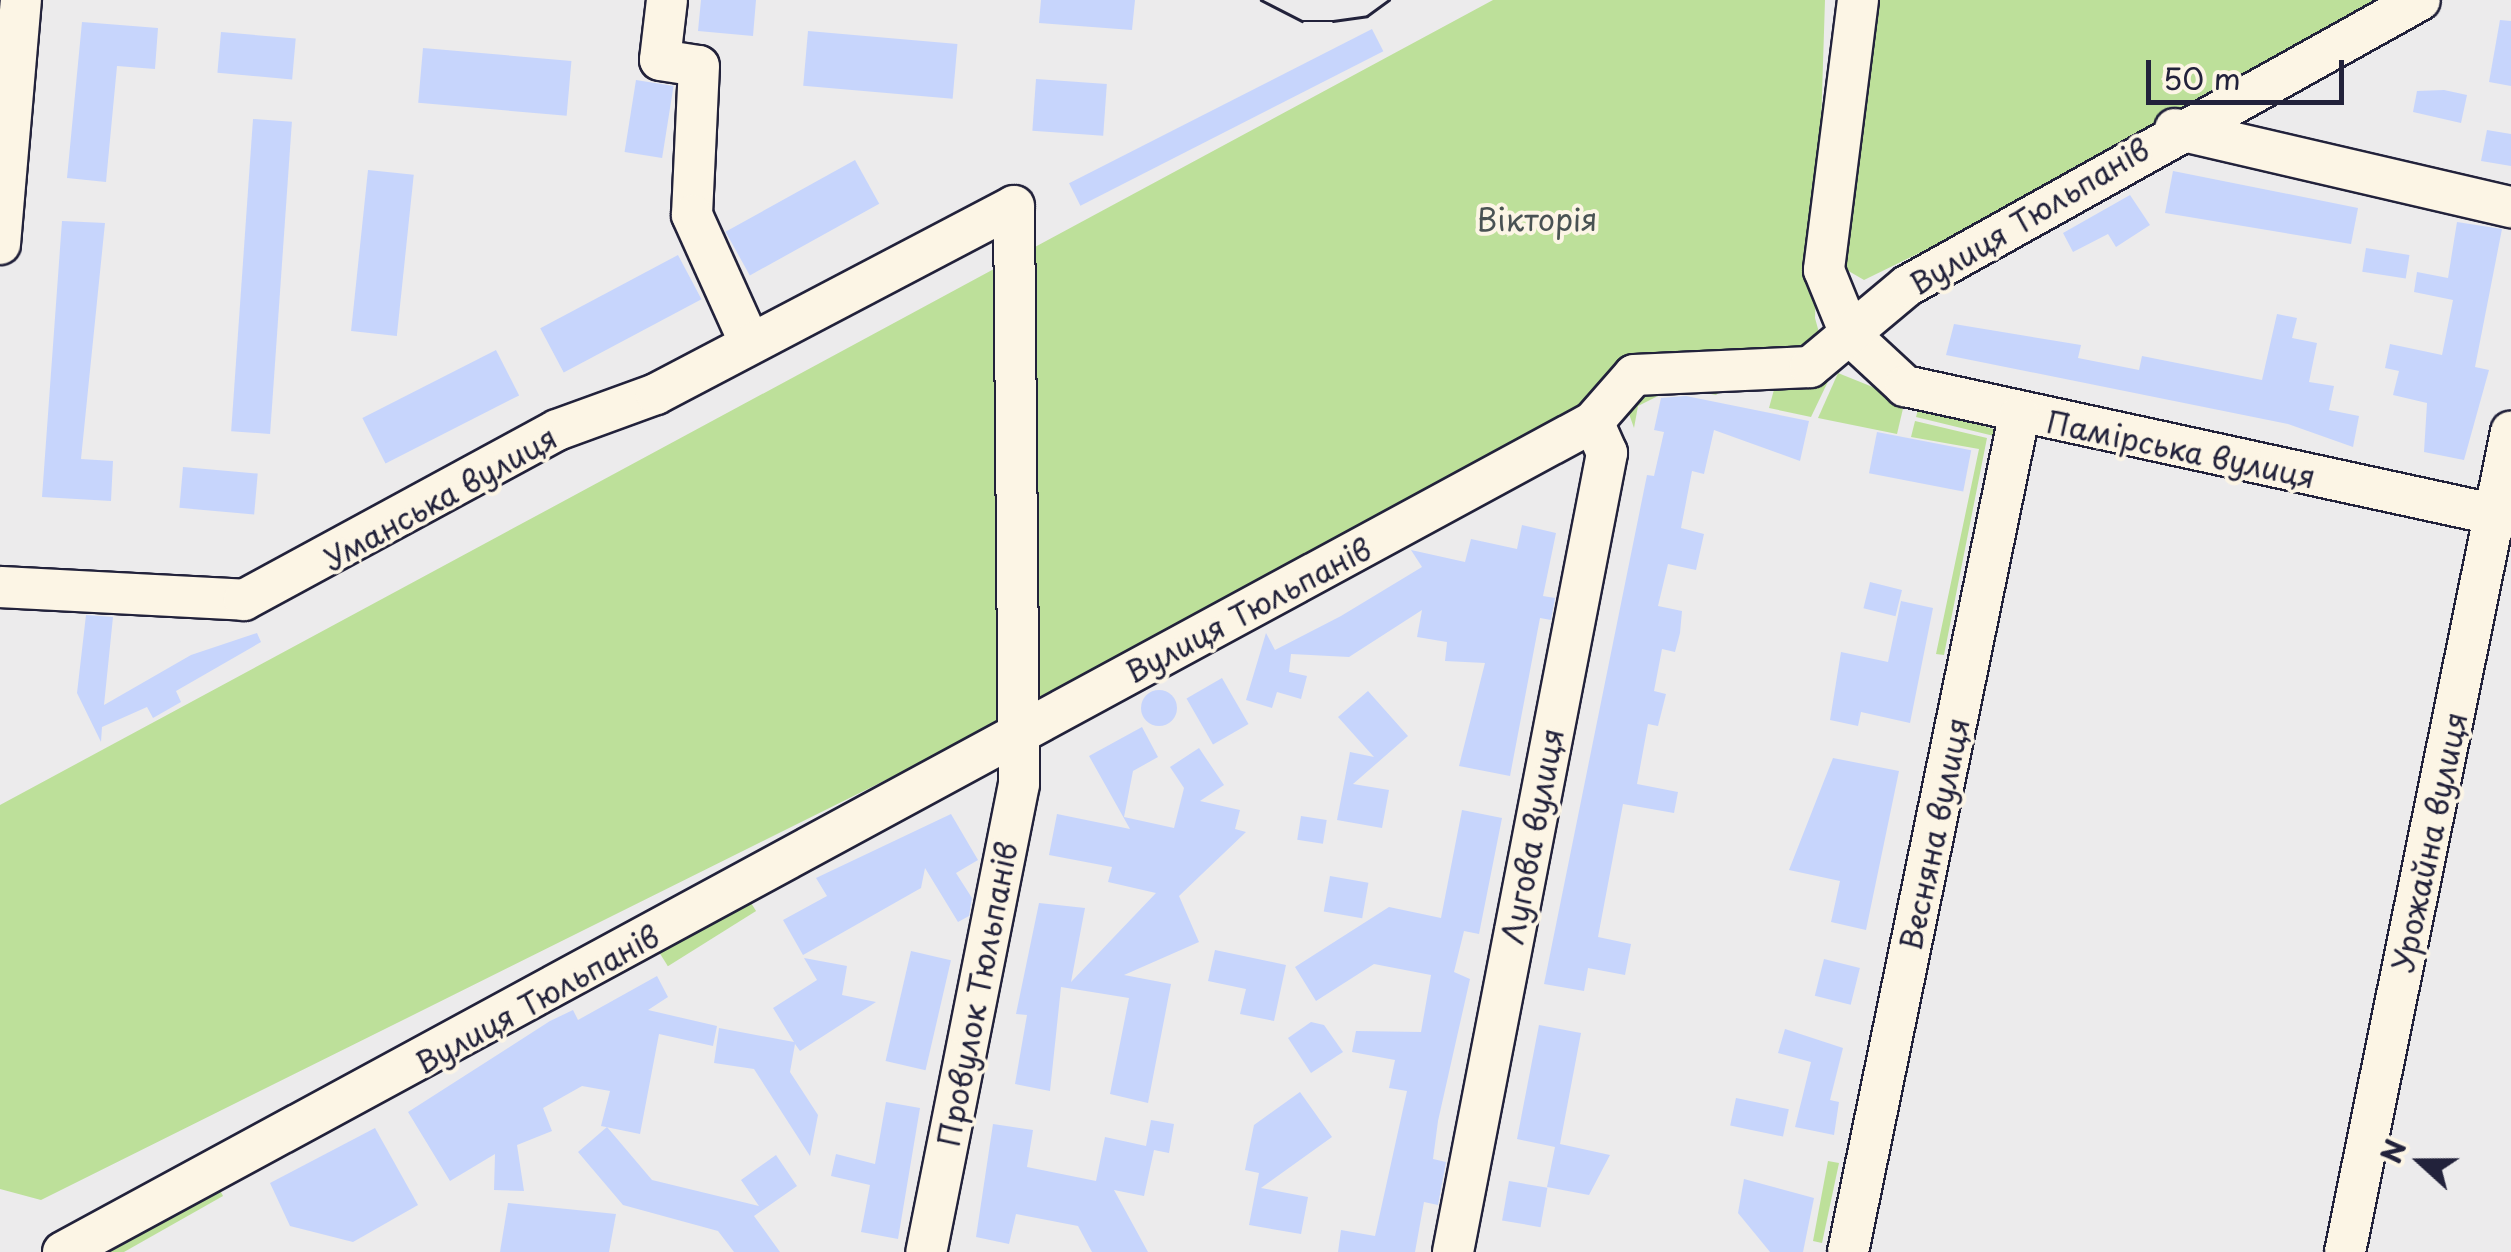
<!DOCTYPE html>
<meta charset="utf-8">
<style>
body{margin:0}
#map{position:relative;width:2511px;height:1252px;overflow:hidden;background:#ecebec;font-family:"Playpen Sans",sans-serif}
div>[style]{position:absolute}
.green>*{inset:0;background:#bde09a;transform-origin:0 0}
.building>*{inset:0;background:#c7d5fc;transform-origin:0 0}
.round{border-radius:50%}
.roads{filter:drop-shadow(2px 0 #22223b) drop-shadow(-2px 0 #22223b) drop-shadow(0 2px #22223b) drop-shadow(0 -2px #22223b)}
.minor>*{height:40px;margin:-20px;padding:0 20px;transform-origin:20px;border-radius:20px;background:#fcf5e5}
.tram>*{height:2.5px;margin:-1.25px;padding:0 1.25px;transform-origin:1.25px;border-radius:1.25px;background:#22223b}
span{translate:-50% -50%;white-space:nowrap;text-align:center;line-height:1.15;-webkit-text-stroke:8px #fcf5e5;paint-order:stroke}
.street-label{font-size:30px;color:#22223b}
.park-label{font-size:30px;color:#495253}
.north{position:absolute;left:2371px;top:1112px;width:100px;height:100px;-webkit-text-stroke:8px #fcf5e5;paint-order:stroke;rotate:291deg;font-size:28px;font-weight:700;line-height:40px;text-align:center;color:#22223b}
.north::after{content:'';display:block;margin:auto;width:35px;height:45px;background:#22223b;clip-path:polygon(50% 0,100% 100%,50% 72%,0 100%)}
.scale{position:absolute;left:2146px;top:60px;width:198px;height:45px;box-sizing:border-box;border:5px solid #22223b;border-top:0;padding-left:12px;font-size:30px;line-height:35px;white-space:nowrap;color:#22223b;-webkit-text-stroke:8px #fcf5e5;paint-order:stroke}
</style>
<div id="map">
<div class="green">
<div style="clip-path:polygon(1493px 0,1825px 0,1815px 318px,1823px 347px,1739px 376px,1716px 395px,1676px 387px,1638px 406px,1634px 428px,1628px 411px,41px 1200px,0 1189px,0 805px)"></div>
<div style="clip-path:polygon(1867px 0,2402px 0,2140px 145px,1864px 280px,1840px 266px)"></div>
<div style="clip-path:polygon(1833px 371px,1811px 417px,1769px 408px,1778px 375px)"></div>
<div style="clip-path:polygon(1838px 373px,1905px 400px,1897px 434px,1818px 418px)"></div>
<div style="clip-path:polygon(1919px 406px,2000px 431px,1959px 659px,1948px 656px,1994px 436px,1916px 417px)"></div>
<div style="clip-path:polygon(1915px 421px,1987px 438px,1944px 655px,1936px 654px,1979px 449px,1911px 437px)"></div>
<div style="left:746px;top:895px;width:19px;height:104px;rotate:58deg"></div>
<div style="clip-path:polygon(1828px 1161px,1839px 1163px,1822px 1243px,1813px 1241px)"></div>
<div style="clip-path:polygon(214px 1179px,223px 1196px,124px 1252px,91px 1252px)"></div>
</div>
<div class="building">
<div style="clip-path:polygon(701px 0,756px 0,753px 36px,698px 31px)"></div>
<div style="clip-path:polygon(1041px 0,1135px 0,1132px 30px,1039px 23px)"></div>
<div style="clip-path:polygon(2500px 20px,2511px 21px,2511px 86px,2489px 82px)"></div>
<div style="clip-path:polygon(82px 22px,158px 28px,155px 69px,117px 66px,106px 182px,67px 178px)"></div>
<div style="left:1372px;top:29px;width:25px;height:340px;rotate:63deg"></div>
<div style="left:808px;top:31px;width:150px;height:55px;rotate:5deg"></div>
<div style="left:221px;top:32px;width:75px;height:41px;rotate:5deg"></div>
<div style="left:423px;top:48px;width:149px;height:55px;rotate:5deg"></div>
<div style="left:1036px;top:79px;width:71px;height:52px;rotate:4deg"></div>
<div style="left:636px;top:80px;width:38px;height:73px;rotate:9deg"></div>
<div style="clip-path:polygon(2444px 90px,2467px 95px,2461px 123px,2413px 112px,2417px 91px)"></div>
<div style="left:253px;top:119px;width:39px;height:313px;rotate:4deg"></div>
<div style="clip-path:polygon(2487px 130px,2511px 134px,2511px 166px,2481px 161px)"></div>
<div style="left:855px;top:160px;width:50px;height:148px;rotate:61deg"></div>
<div style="left:368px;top:170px;width:46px;height:162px;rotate:6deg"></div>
<div style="clip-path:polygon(2173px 171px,2358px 208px,2351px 244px,2165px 213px)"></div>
<div style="clip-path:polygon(2130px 195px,2150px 225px,2116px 247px,2108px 234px,2073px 252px,2063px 233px)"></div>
<div style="clip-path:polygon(62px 221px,105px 223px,81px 459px,113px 461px,111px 501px,42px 497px)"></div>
<div style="clip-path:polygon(2457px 222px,2502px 229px,2475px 367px,2489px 370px,2464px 460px,2424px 452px,2427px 403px,2393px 395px,2399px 371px,2385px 368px,2390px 344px,2442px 355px,2453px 300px,2414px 292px,2417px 272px,2448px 278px)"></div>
<div style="left:2366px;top:248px;width:44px;height:24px;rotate:9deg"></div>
<div style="left:678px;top:255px;width:50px;height:156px;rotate:62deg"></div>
<div style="clip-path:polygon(2277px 314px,2297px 318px,2292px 338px,2317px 343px,2309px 382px,2334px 386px,2329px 410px,2359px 416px,2353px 447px,2288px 424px,1946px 355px,1954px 324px,2081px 345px,2078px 358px,2139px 370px,2142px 356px,2262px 380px)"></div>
<div style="left:496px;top:350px;width:51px;height:150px;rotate:63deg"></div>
<div style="clip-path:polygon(1686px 396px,1809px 421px,1800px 461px,1714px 430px,1704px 474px,1692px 471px,1681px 528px,1704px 534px,1696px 570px,1668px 564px,1658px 606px,1682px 611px,1680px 633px,1675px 652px,1662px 649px,1654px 691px,1666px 694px,1658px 726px,1648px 724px,1637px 784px,1678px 792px,1674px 813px,1623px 804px,1598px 937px,1631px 944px,1625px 975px,1588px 968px,1584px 991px,1544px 984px,1647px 475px,1654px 476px,1664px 432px,1654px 430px,1661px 398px)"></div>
<div style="left:1877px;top:432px;width:96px;height:42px;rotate:11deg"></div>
<div style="left:183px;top:467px;width:75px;height:41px;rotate:5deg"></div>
<div style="clip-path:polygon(1522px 525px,1556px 533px,1543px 596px,1555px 598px,1551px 620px,1540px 618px,1510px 776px,1459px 766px,1485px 663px,1445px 661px,1447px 642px,1417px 637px,1422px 610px,1349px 657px,1291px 654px,1289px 672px,1307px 676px,1301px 699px,1277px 692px,1272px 708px,1246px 700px,1266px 633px,1275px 650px,1341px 616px,1422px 567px,1411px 550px,1465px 562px,1471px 539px,1517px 549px)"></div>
<div style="left:1870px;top:582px;width:33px;height:27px;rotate:14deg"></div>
<div style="clip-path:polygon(1901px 601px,1933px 608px,1910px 723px,1861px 712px,1858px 726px,1830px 720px,1841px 652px,1888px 662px)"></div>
<div style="clip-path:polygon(86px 615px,113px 617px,104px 705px,191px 655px,257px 633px,261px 642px,176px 691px,181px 702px,153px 718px,147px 707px,102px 727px,101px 742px,77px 693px)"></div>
<div style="left:1222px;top:678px;width:53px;height:41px;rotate:60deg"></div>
<div class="round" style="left:1141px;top:690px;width:36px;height:36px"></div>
<div style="clip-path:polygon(1368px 691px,1408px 736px,1353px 784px,1389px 790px,1382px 828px,1337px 820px,1350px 752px,1374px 757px,1338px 717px)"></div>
<div style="clip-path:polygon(1142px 727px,1158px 757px,1133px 771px,1124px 817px,1174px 828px,1184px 788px,1170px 767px,1199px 748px,1224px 785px,1200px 801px,1240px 810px,1235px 829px,1246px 832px,1179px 896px,1199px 942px,1124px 975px,1171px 984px,1148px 1103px,1110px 1094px,1129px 998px,1061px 987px,1050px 1091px,1015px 1084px,1027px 1015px,1016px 1014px,1039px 903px,1085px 908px,1071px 982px,1156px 893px,1108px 882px,1112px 867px,1049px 855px,1057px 814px,1130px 829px,1089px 756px)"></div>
<div style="clip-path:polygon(1833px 758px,1899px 771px,1866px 930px,1831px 922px,1840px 881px,1789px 870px)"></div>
<div style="clip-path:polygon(1462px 810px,1502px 818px,1479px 934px,1464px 931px,1454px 972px,1470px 979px,1438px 1121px,1433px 1159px,1446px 1162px,1438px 1205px,1424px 1202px,1415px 1252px,1338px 1252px,1341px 1230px,1375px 1236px,1407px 1091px,1389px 1088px,1395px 1060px,1352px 1052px,1356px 1031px,1421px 1032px,1431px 975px,1374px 964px,1316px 1001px,1295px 967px,1389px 907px,1441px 918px)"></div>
<div style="clip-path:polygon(951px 814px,978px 860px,956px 873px,972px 898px,969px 916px,958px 922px,925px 868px,921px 888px,803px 955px,783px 920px,827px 896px,816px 878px)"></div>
<div style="left:1301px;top:816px;width:26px;height:24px;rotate:9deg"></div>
<div style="left:1330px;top:876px;width:39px;height:36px;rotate:10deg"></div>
<div style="clip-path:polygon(1215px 950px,1286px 965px,1274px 1021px,1240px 1014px,1246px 989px,1208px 981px)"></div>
<div style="left:911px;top:951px;width:41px;height:113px;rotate:13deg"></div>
<div style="clip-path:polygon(804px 958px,847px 966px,842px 995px,876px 1002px,800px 1051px,795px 1044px,790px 1072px,818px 1115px,810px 1156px,754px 1069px,714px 1063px,719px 1028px,794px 1042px,773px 1008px,817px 980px)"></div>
<div style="left:1824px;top:959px;width:37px;height:38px;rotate:14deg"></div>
<div style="clip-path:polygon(657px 976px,668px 997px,648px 1010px,717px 1026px,713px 1046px,659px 1034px,640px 1134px,601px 1126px,610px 1091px,582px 1086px,543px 1108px,552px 1131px,517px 1145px,524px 1191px,494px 1190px,495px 1154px,450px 1181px,408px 1112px,550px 1021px,573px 1010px,578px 1020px)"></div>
<div style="clip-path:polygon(1311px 1022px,1324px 1025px,1343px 1052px,1311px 1073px,1288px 1038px)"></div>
<div style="clip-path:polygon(1539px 1025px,1581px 1033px,1560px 1144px,1610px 1155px,1589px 1195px,1547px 1187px,1555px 1147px,1517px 1139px)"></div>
<div style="clip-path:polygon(1785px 1029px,1843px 1048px,1830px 1100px,1839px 1102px,1834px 1135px,1795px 1127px,1811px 1062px,1778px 1053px)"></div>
<div style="clip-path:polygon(1300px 1092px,1332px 1137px,1261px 1188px,1308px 1197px,1301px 1234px,1249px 1225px,1259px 1173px,1245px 1170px,1254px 1125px)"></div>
<div style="left:1736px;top:1098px;width:54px;height:28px;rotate:12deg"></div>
<div style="clip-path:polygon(886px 1102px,920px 1108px,898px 1239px,861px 1232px,870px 1185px,831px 1176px,836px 1154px,875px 1164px)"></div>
<div style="clip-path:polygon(1151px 1120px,1174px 1124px,1169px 1153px,1154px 1150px,1144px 1196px,1114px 1190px,1148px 1252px,1092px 1252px,1078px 1226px,1016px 1214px,1009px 1244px,976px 1237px,993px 1124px,1033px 1130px,1027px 1167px,1096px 1181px,1105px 1137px,1146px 1146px)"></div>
<div style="clip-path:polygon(607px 1127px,652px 1180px,759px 1206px,741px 1180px,776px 1155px,797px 1186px,754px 1216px,780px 1252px,734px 1252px,718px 1231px,623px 1205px,578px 1152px)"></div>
<div style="clip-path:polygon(375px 1128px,418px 1205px,353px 1242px,290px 1226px,270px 1183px)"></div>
<div style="clip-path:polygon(1744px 1179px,1814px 1198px,1803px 1252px,1770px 1252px,1738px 1213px)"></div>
<div style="left:1509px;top:1181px;width:39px;height:40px;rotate:10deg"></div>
<div style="clip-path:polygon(508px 1203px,616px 1214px,609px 1252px,500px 1252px)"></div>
</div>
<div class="roads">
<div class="minor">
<div style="left:667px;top:0;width:60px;rotate:96.7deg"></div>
<div style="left:660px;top:60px;width:39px;rotate:9deg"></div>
<div style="left:699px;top:66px;width:149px;rotate:92.7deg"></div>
<div style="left:692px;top:215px;width:136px;rotate:65.7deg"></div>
<div style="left:1858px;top:0;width:272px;rotate:97.2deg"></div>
<div style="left:1824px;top:270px;width:71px;rotate:67.8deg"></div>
<div style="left:1851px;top:336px;width:74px;rotate:42.8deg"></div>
<div style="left:1905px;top:386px;width:620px;rotate:12.29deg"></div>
<div style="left:2175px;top:129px;width:345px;rotate:13.1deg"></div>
<div style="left:0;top:244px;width:245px;rotate:-85.1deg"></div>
<div style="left:0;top:587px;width:244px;rotate:3deg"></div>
<div style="left:244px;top:600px;width:356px;rotate:-28.5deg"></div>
<div style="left:557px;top:430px;width:105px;rotate:-20deg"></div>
<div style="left:656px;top:394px;width:404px;rotate:-27.7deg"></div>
<div style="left:1014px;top:206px;width:578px;rotate:89.5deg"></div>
<div style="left:1019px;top:784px;width:477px;rotate:101.2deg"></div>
<div style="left:63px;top:1252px;width:1741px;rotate:-28.48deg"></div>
<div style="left:1593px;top:422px;width:62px;rotate:-48.9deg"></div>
<div style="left:1634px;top:375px;width:176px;rotate:-2.6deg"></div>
<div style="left:1810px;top:367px;width:126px;rotate:-39.9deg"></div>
<div style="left:1907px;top:286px;width:587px;rotate:-29.14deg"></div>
<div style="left:1453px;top:1252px;width:814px;rotate:-79.09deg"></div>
<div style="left:1607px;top:453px;width:34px;rotate:-114deg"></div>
<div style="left:1848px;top:1252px;width:853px;rotate:-78.44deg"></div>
<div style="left:2345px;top:1252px;width:837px;rotate:-78.56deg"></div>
</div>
</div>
<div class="tram">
<div style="left:1261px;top:0;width:46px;rotate:27.1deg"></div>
<div style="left:1302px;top:21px;width:31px"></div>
<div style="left:1333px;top:21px;width:34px;rotate:-8deg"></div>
<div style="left:1367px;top:16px;width:27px;rotate:-36deg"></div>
</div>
<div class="street-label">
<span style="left:2029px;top:216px;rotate:-31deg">Вулиця Тюльпанів</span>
<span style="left:2181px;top:449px;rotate:12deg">Памірська вулиця</span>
<span style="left:440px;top:498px;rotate:-29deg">Уманська вулиця</span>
<span style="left:1248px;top:610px;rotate:-28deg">Вулиця Тюльпанів</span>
<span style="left:1934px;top:834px;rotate:-78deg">Весняна вулиця</span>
<span style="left:1532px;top:836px;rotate:-79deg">Лугова вулиця</span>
<span style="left:2429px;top:842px;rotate:-78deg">Урожайна вулиця</span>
<span style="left:977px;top:994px;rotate:-79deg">Провулок Тюльпанів</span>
<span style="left:537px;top:999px;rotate:-29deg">Вулиця Тюльпанів</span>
</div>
<div class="park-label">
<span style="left:1537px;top:219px">Вікторія</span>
</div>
<div class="north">N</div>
<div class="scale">50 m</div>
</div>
